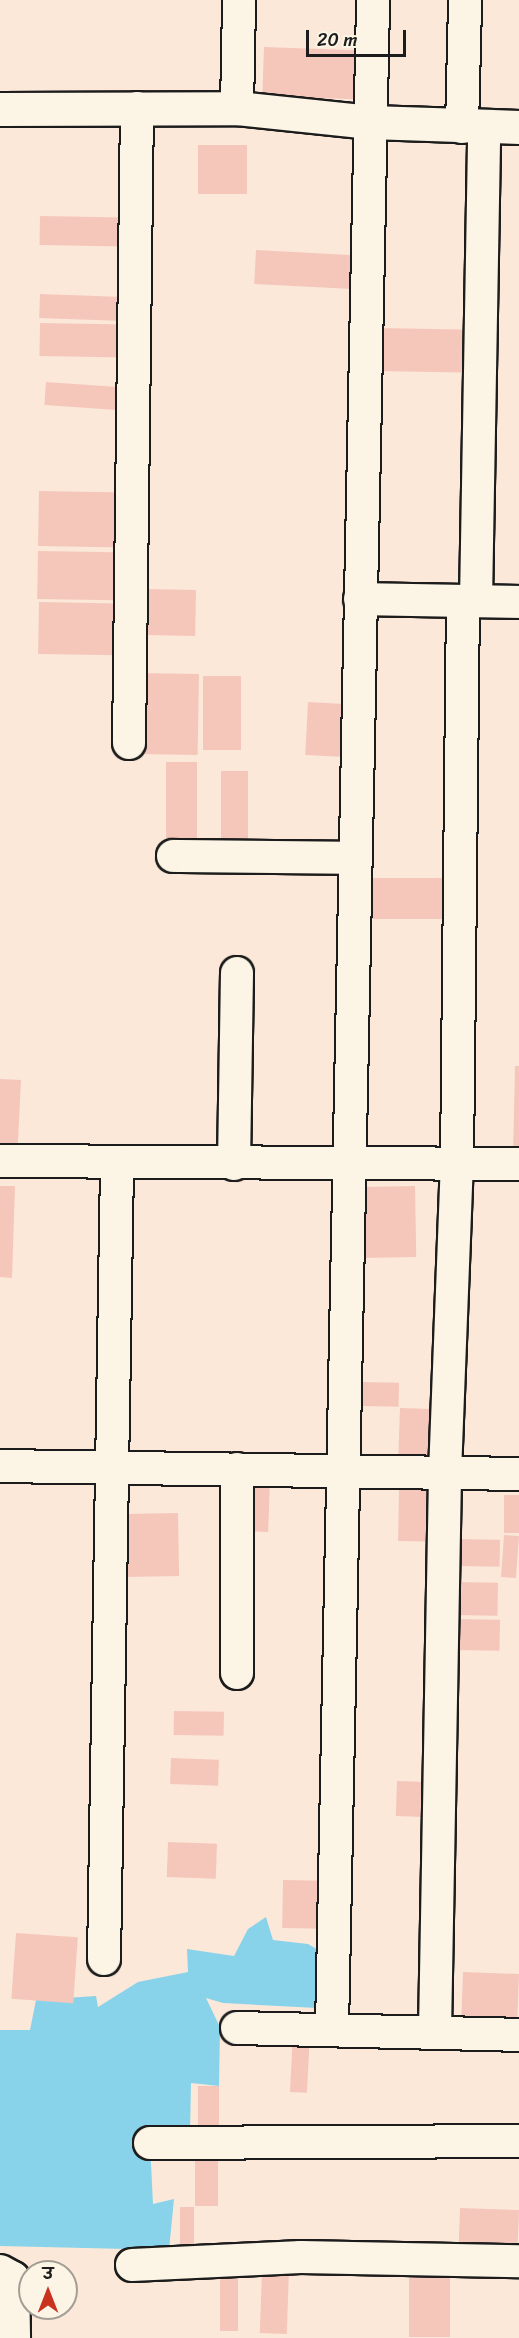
<!DOCTYPE html>
<meta charset="utf-8">
<style>
body{margin:0}
#map{position:relative;width:519px;height:2338px;overflow:hidden;background:#fbe8d9;font-family:Sriracha,"Playpen Sans Deva",sans-serif}
div>[style]{position:absolute}
.water>*{inset:0;background:#89d3ea}
.building>*{inset:0;background:#f5c7bb;transform-origin:0 0}
.roads{filter:drop-shadow(2px 0 #1c1c1c) drop-shadow(-2px 0 #1c1c1c) drop-shadow(0 2px #1c1c1c) drop-shadow(0 -2px #1c1c1c)}
.street>*{height:32px;margin:-16px;padding:0 16px;transform-origin:16px;border-radius:16px;background:#fcf5e5}
.secondary>*{height:33px;margin:-16.5px;padding:0 16.5px;transform-origin:16.5px;border-radius:16.5px;background:#fcf5e5}
span{translate:-50% -50%;white-space:nowrap;text-align:center;line-height:1.15;-webkit-text-stroke:4.5px #fcf5e5;paint-order:stroke}
.north{position:absolute;left:18px;top:2260px;width:60px;height:60px;box-sizing:border-box;background:#fcf5e5;border:2px solid #a29e95;border-radius:50%;rotate:0deg;font-size:16px;font-weight:700;line-height:24px;text-align:center;color:#1c1c1c}
.north::after{content:'';display:block;margin:auto;width:21px;height:27px;background:#c8321e;clip-path:polygon(50% 0,100% 100%,50% 72%,0 100%)}
.scale{position:absolute;left:306px;top:30px;width:100px;height:27px;box-sizing:border-box;border:3px solid #1c1c1c;border-top:0;padding-left:8px;font-size:18px;line-height:21px;white-space:nowrap;color:#1c1c1c;-webkit-text-stroke:4px #fcf5e5;paint-order:stroke}
</style>
<div id="map">
<div class="water">
<div style="clip-path:polygon(266px 1917px,273px 1940px,308px 1944px,324px 1953px,317px 2008px,223px 2003px,206px 1998px,220px 2027px,219px 2086px,191px 2083px,190px 2133px,150px 2143px,153px 2204px,174px 2199px,169px 2250px,0 2246px,0 2030px,30px 2030px,36px 2000px,96px 1996px,98px 2007px,138px 1982px,188px 1972px,187px 1949px,234px 1956px,248px 1929px)"></div>
</div>
<div class="building">
<div style="left:264px;top:47px;width:93px;height:49px;rotate:2deg"></div>
<div style="left:198px;top:145px;width:49px;height:49px"></div>
<div style="left:40px;top:216px;width:84px;height:29px;rotate:1deg"></div>
<div style="left:256px;top:250px;width:103px;height:34px;rotate:3deg"></div>
<div style="left:40px;top:294px;width:84px;height:24px;rotate:2deg"></div>
<div style="left:40px;top:323px;width:86px;height:33px;rotate:1deg"></div>
<div style="left:379px;top:328px;width:96px;height:43px;rotate:1deg"></div>
<div style="left:46px;top:382px;width:76px;height:23px;rotate:4deg"></div>
<div style="left:39px;top:491px;width:85px;height:55px;rotate:1deg"></div>
<div style="left:38px;top:551px;width:77px;height:48px;rotate:1deg"></div>
<div style="left:145px;top:589px;width:51px;height:46px;rotate:1deg"></div>
<div style="left:39px;top:602px;width:79px;height:52px;rotate:1deg"></div>
<div style="left:139px;top:673px;width:60px;height:81px;rotate:1deg"></div>
<div style="left:203px;top:676px;width:38px;height:74px"></div>
<div style="left:308px;top:702px;width:41px;height:53px;rotate:3deg"></div>
<div style="left:166px;top:762px;width:31px;height:88px"></div>
<div style="left:221px;top:771px;width:27px;height:76px"></div>
<div style="left:369px;top:878px;width:81px;height:41px"></div>
<div style="clip-path:polygon(515px 1066px,519px 1066px,519px 1156px,513px 1156px)"></div>
<div style="clip-path:polygon(0 1079px,21px 1080px,17px 1161px,0 1160px)"></div>
<div style="clip-path:polygon(0 1186px,15px 1186px,12px 1278px,0 1277px)"></div>
<div style="left:415px;top:1186px;width:71px;height:55px;rotate:89deg"></div>
<div style="left:360px;top:1382px;width:39px;height:24px;rotate:1deg"></div>
<div style="left:400px;top:1408px;width:38px;height:57px;rotate:2deg"></div>
<div style="left:242px;top:1479px;width:28px;height:52px;rotate:2deg"></div>
<div style="left:399px;top:1488px;width:41px;height:53px;rotate:1deg"></div>
<div style="left:504px;top:1495px;width:15px;height:38px"></div>
<div style="left:178px;top:1513px;width:63px;height:53px;rotate:89deg"></div>
<div style="left:504px;top:1535px;width:15px;height:42px;rotate:4deg"></div>
<div style="left:456px;top:1539px;width:44px;height:27px;rotate:1deg"></div>
<div style="left:451px;top:1582px;width:47px;height:33px;rotate:1deg"></div>
<div style="left:451px;top:1619px;width:49px;height:31px;rotate:1deg"></div>
<div style="left:174px;top:1711px;width:50px;height:24px;rotate:1deg"></div>
<div style="left:171px;top:1758px;width:48px;height:26px;rotate:2deg"></div>
<div style="left:397px;top:1781px;width:34px;height:35px;rotate:2deg"></div>
<div style="left:168px;top:1842px;width:49px;height:35px;rotate:2deg"></div>
<div style="left:283px;top:1880px;width:42px;height:48px;rotate:1deg"></div>
<div style="left:16px;top:1933px;width:62px;height:66px;rotate:4deg"></div>
<div style="left:463px;top:1972px;width:56px;height:49px;rotate:2deg"></div>
<div style="left:293px;top:2033px;width:17px;height:59px;rotate:3deg"></div>
<div style="left:198px;top:2086px;width:21px;height:49px"></div>
<div style="left:195px;top:2156px;width:23px;height:50px"></div>
<div style="left:180px;top:2207px;width:14px;height:50px"></div>
<div style="left:460px;top:2208px;width:59px;height:45px;rotate:2deg"></div>
<div style="left:220px;top:2262px;width:18px;height:69px"></div>
<div style="left:262px;top:2270px;width:27px;height:63px;rotate:2deg"></div>
<div style="left:409px;top:2272px;width:41px;height:65px"></div>
</div>
<div class="roads">
<div class="street">
<div style="left:237px;top:108px;width:108px;rotate:-88.9deg"></div>
<div style="left:462px;top:127px;width:127px;rotate:-88.6deg"></div>
<div style="left:360px;top:599px;width:159px;rotate:1.1deg"></div>
<div style="left:476px;top:601px;width:474px;rotate:-89deg"></div>
<div style="left:129px;top:743px;width:635px;rotate:-89.28deg"></div>
<div style="left:173px;top:856px;width:179px;rotate:0.6deg"></div>
<div style="left:0;top:1161px;width:519px;rotate:0.33deg"></div>
<div style="left:234px;top:1164px;width:191px;rotate:-89.1deg"></div>
<div style="left:0;top:1466px;width:519px;rotate:0.88deg"></div>
<div style="left:237px;top:1469px;width:204px;rotate:90deg"></div>
<div style="left:104px;top:1959px;width:796px;rotate:-89.06deg"></div>
<div style="left:237px;top:2028px;width:282px;rotate:1.4deg"></div>
<div style="left:332px;top:2028px;width:2028px;rotate:-88.84deg"></div>
<div style="left:435px;top:2031px;width:558px;rotate:-88.97deg"></div>
<div style="left:445px;top:1473px;width:311px;rotate:-87.8deg"></div>
<div style="left:457px;top:1162px;width:561px;rotate:-89.39deg"></div>
<div style="left:150px;top:2143px;width:369px;rotate:-0.3deg"></div>
<div style="left:132px;top:2265px;width:169px;rotate:-2.7deg"></div>
<div style="left:301px;top:2257px;width:218px;rotate:1.1deg"></div>
<div style="left:0;top:2271px;width:15px;rotate:28deg"></div>
<div style="left:13px;top:2278px;width:60px;rotate:89deg"></div>
</div>
<div class="secondary">
<div style="left:0;top:109px;width:237px;rotate:-0.2deg"></div>
<div style="left:237px;top:108px;width:134px;rotate:6deg"></div>
<div style="left:370px;top:122px;width:149px;rotate:1.9deg"></div>
</div>
</div>
<div class="north">उ</div>
<div class="scale">20 m</div>
</div>
